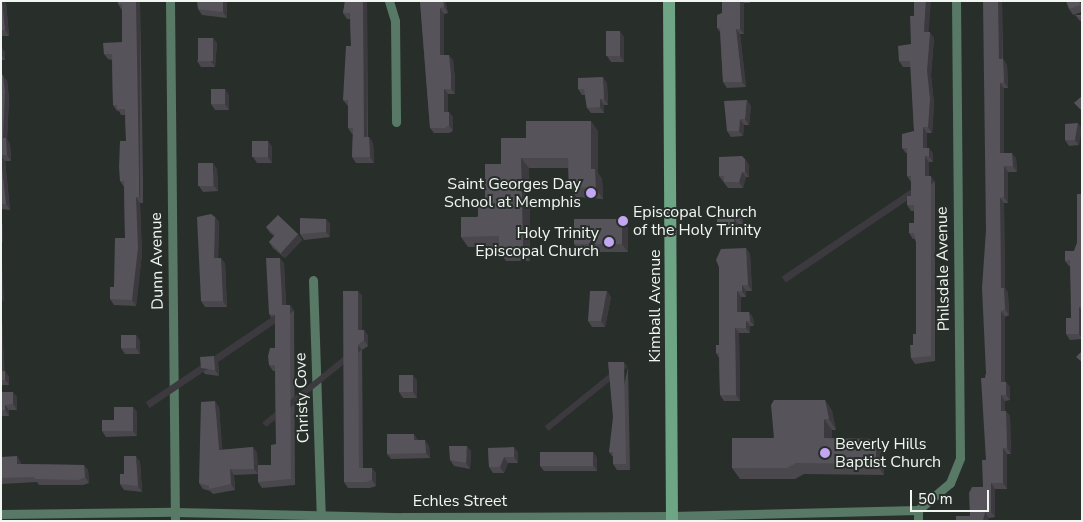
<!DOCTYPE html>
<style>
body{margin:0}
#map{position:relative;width:1083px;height:522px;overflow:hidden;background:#282f2b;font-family:"Nunito Sans",sans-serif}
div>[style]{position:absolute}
.street>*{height:9px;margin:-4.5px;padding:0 4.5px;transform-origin:4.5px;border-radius:4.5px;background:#587965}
.secondary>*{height:12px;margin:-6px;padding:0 6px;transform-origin:6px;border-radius:6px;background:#6ea584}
.wall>*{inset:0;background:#4a474d}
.shaded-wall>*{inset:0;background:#3c3a3f;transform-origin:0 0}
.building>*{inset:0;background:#56535a;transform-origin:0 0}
.dots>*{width:14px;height:14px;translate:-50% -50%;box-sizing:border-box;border:2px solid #282f2b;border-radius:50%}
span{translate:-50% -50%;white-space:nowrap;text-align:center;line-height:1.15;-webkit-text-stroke:4px #282f2b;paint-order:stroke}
.poi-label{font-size:16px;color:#f2f6f3}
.right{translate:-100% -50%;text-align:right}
.left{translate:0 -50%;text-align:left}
.street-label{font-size:16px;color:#f2f6f3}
.frame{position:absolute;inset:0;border:2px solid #f2f6f3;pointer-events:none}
.scale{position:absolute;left:910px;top:490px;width:79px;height:22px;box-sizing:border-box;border:2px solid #f2f6f3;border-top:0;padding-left:6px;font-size:15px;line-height:18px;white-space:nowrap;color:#f2f6f3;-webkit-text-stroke:4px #282f2b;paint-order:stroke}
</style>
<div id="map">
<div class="street">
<div style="left:170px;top:1px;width:520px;rotate:89.45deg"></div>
<div style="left:389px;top:1px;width:21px;rotate:73deg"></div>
<div style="left:395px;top:21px;width:101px;rotate:89.4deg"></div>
<div style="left:313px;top:280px;width:235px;rotate:88.1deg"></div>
<div style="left:1px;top:514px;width:174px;rotate:-0.7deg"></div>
<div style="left:175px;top:512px;width:228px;rotate:1.3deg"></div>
<div style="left:403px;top:517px;width:269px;rotate:-0.2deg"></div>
<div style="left:672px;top:516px;width:246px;rotate:-1.4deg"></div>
<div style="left:918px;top:521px;width:11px;rotate:-90deg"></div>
<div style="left:918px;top:510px;width:42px;rotate:-40.2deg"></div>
<div style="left:950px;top:483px;width:27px;rotate:-68deg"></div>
<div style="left:960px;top:458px;width:457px;rotate:-90.5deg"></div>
</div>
<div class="secondary">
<div style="left:669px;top:1px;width:520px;rotate:89.67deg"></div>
</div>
<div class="wall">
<div style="clip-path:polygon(1px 1px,6px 4px,9px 36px,1px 36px)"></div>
<div style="clip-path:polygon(118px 1px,140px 1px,143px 177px,143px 203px,140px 203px,142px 254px,136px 306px,114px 305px,110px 299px,114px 287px,125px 238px,124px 187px,120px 181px,126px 141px,125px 115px,121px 115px,119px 111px,117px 111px,113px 105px,112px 60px,108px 59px,104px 54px,122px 42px,122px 10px,118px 4px)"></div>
<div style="clip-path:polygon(227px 1px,227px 18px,202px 15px,198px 9px)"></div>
<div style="clip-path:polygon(345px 1px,367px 1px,368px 137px,369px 137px,373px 143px,374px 163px,356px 163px,352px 157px,353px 134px,352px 134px,348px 128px,348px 106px,343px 100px,351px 46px,350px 19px,347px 19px,343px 13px)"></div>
<div style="clip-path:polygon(420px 1px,445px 1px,448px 13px,444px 14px,444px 55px,453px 60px,455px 80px,455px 94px,448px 94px,448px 112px,453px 117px,453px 131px,449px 133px,434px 133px,430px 128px)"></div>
<div style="clip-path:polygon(722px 1px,750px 1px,750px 3px,744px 3px,744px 34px,740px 34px,746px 87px,727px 88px,723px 82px,720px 32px,717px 28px,722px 13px)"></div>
<div style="clip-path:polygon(1002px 1px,1003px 59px,1007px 65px,1008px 88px,1004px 88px,1004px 153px,1016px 158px,1017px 172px,1008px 172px,1008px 203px,1004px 203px,1005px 288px,1008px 293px,1009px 315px,1005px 317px,1005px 382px,1010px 387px,1010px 400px,1005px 401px,1005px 411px,1010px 416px,1011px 454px,1007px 454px,1007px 489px,995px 489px,995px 517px,989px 518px,970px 516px,983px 487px,986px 460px,985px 378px,986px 373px,986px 230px)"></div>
<div style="clip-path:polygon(1082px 2px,1082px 12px,1073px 15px,1069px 9px)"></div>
<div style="clip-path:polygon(1075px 15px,1082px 15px,1082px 22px,1079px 20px)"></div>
<div style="clip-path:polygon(914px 16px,934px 38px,931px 75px,934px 104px,932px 133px,927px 133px,927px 148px,929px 148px,933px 154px,933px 162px,929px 162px,929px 176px,935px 182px,935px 361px,915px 364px,911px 358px,916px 334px,916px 242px,915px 239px,913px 239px,909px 233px,914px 223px,914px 211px,911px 211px,907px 205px,911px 196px,911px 182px,907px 176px,907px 153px,906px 153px,902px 148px,914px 131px,911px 67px,903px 67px,899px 61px,911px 44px)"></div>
<div style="clip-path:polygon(624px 37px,624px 62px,611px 62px,607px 56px)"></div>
<div style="clip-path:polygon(213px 38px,217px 43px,215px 67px,201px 67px,197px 61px)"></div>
<div style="clip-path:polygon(1px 47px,5px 52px,5px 60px,1px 60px)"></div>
<div style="clip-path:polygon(1px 74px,7px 81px,9px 97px,7px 139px,10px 144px,11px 161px,5px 161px,10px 210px,1px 209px)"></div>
<div style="clip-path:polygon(607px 83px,608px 105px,604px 105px,604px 113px,591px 113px,587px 108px,585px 95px,582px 95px,578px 89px)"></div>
<div style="clip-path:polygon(229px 95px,229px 110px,215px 110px,211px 104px)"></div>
<div style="clip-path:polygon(751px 106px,749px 125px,744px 125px,743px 136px,731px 137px,727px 131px)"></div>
<div style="clip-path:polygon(1065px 124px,1079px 145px,1069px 146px,1065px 140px)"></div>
<div style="clip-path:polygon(598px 131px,598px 173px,602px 179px,603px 199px,576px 197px,569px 186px,568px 168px,529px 168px,530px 261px,506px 261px,499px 251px,499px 247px,468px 247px,461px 237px,485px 207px,526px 138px)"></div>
<div style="clip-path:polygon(268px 141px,272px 147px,272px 163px,257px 163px,253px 157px)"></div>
<div style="clip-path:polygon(745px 159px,749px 165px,749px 177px,746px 177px,743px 188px,728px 188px,719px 176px)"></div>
<div style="clip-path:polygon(217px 169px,218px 191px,203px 192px,199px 186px)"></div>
<div style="clip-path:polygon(1082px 194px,1082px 339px,1070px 340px,1066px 334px,1071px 318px,1070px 266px,1069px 266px,1065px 261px,1074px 251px,1077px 243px)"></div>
<div style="clip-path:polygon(739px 209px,743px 215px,743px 224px,738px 224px,738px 233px,721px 232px,717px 226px,726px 213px)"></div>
<div style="clip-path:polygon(215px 217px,219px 222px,218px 258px,225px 263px,227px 307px,205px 307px,201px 301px)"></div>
<div style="clip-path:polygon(326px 219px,330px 224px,330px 237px,304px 240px,300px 234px)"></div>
<div style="clip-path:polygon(622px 219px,628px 228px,628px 252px,580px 252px,574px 244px)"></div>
<div style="clip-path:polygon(266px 227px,298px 234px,302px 240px,285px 258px,273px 248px,269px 242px,274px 236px,270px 233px)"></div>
<div style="clip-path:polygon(746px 248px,750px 254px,752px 291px,746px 291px,746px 297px,741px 297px,741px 312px,749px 312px,753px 318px,754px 326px,750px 326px,750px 333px,739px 333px,740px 401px,724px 401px,720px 395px,719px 358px,716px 353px,719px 345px,719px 267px)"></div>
<div style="clip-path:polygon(284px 263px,286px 305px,290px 305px,294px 311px,295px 485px,262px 488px,258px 482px,271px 465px,276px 444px,275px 371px,273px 371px,269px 365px,275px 348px,275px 320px,273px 320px,269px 314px)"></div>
<div style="clip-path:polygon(358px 291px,362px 296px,362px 330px,364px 330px,368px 336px,368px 346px,362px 350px,363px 468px,372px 468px,376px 473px,376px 486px,370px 488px,348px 488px,344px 482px)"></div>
<div style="clip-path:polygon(611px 297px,605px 327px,592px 327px,588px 321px)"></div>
<div style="clip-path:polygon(1px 319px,2px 320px,4px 371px,9px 377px,9px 385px,1px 385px)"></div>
<div style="clip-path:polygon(136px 335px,140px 341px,140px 354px,125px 354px,121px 348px)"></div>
<div style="clip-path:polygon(214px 356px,218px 362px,219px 376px,205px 374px,201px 368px)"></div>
<div style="clip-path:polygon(628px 367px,630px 470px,617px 470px,613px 464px,613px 457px,609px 452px)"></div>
<div style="clip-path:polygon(417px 380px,417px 398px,403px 398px,399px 392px)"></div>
<div style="clip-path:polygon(1px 392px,17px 397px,17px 410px,9px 410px,9px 416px,1px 416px)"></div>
<div style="clip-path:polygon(825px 400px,832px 411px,836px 430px,832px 430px,832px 438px,883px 450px,884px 475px,804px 474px,795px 479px,740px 479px,732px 468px)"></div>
<div style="clip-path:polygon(133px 407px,137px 412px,137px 436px,106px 437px,102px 431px,114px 420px)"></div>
<div style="clip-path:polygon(219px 407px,222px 450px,253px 447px,257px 453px,258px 474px,234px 475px,235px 490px,213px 494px,210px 491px,203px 489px,199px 483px)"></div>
<div style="clip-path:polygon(418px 440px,429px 446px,430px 458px,391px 459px,387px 454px)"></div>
<div style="clip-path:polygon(488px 448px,518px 452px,518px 463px,508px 463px,504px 473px,493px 473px,489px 467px)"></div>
<div style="clip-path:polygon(471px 451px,470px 469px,454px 466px,450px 460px)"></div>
<div style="clip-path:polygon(593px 452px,597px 458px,597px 471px,544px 471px,540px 466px)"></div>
<div style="clip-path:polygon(1px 457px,21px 462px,21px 464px,84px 465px,88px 470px,89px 483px,83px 485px,39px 485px,37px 482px,1px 484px)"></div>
<div style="clip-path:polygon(140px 462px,142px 492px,124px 490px,120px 484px,124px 474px)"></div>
</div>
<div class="shaded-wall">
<div style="clip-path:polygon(2px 1px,4px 1px,6px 4px,9px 36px,5px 30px)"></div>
<div style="left:136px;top:1px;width:4px;height:196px"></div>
<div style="clip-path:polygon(223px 1px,227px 1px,227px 18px,223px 12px)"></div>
<div style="left:363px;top:1px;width:4px;height:136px"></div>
<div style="clip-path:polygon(443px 1px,445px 1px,448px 13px,444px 7px)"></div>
<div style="clip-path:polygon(740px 1px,742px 1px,744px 3px,744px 34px,740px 29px)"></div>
<div style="clip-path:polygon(926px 1px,931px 1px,928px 38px,924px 32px)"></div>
<div style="left:998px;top:1px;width:4px;height:58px"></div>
<div style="clip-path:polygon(440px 8px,444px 14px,444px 60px,440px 55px)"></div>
<div style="clip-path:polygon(736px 29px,740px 34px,746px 87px,742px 82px)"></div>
<div style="clip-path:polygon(620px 31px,624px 37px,624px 62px,620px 56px)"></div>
<div style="clip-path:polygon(930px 32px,934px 38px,931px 75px,934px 104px,932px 133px,928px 127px,927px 70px)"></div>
<div style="clip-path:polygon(213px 38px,217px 43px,215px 67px,211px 61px)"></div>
<div style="clip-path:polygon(1px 47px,5px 52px,5px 60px,1px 54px)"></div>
<div style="clip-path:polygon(449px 55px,453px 60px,455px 80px,455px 94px,451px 89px)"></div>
<div style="clip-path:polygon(1003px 59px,1007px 65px,1008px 88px,1004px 82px)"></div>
<div style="clip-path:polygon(3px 75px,7px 81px,9px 97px,7px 139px,10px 144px,11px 161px,7px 155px,3px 138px)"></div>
<div style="clip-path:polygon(603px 77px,607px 83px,608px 105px,604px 99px)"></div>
<div style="clip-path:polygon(1000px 83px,1004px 88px,1004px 159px,1000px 153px)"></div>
<div style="clip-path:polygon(225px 89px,229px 95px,229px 110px,225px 104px)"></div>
<div style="clip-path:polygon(444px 89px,448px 94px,448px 117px,444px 112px)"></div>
<div style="clip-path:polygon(600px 99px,604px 105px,604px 113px,600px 107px)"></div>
<div style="clip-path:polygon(747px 100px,751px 106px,749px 125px,745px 119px)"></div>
<div style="clip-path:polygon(449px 112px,453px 117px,453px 131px,449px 125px)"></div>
<div style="clip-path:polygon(740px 119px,744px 125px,743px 136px,739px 131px)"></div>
<div style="clip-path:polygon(591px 121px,598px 131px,598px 173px,602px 179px,603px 199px,596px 189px,591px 169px)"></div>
<div style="clip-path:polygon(1078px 123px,1082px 129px,1079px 145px,1075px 140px)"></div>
<div style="clip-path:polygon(923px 127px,927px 133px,927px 154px,923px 148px)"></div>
<div style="clip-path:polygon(369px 137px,373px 143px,374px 163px,370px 157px)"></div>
<div style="clip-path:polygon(268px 141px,272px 147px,272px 163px,268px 157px)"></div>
<div style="clip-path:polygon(929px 148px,933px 154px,933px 162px,929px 156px)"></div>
<div style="clip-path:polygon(1012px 153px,1016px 158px,1017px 172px,1013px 166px)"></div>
<div style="clip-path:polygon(1px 156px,5px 161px,10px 210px,6px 204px)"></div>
<div style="clip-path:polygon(925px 156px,929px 162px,929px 182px,925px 176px)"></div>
<div style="clip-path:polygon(521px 158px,529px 168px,530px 261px,523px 251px)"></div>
<div style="clip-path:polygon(745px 159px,749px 165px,749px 177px,745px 172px)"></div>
<div style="clip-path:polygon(213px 163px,217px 169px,218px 191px,214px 186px)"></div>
<div style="clip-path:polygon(1004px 166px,1008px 172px,1008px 203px,1004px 197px)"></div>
<div style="clip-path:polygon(742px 172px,746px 177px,743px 188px,739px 182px)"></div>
<div style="left:931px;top:176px;width:7px;height:180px;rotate:56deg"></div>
<div style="clip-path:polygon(136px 197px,140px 203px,142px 254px,136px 306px,132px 300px)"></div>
<div style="clip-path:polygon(1000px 198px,1004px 203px,1005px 288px,1008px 293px,1009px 315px,1005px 309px,1001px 288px)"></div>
<div style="clip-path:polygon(739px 209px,743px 215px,743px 224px,739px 218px)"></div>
<div style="clip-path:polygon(215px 217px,219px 222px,218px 263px,214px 258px)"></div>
<div style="clip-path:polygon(734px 218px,738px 224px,738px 233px,734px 228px)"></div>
<div style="clip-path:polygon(326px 219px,330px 224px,330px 237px,326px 232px)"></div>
<div style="clip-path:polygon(622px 219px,628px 228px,628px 252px,622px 244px)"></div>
<div style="clip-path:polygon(1px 223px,3px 225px,3px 243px,1px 240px)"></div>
<div style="clip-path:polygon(298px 234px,302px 240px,285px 258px,281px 253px)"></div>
<div style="clip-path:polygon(746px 248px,750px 254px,752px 291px,748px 285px)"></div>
<div style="clip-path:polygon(1px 258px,2px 260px,4px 302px,1px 298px)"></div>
<div style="clip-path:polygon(221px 258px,225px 263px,227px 307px,223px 301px)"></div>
<div style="clip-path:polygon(280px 258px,284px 263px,286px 311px,282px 305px)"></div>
<div style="clip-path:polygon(742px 285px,746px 291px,746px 297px,742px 291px)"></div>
<div style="clip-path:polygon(358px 291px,362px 296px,362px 336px,358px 330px)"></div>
<div style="clip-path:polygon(607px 291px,611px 297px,605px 327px,601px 321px)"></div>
<div style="clip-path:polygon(737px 291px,741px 297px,741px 318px,737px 312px)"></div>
<div style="left:290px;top:305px;width:7px;height:174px;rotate:56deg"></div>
<div style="clip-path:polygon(1079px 307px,1082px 311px,1082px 338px,1079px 334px)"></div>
<div style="clip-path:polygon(1001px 311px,1005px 317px,1005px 387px,1001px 382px)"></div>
<div style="clip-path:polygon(749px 312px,753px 318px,754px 326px,750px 321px)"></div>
<div style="clip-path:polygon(1px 319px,2px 320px,5px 377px,1px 372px)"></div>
<div style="clip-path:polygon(746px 321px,750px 326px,750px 333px,746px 328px)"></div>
<div style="clip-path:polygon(735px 328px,739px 333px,740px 401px,736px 395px)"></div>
<div style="clip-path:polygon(364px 330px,368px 336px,368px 346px,364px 340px)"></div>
<div style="clip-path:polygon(136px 335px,140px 341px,140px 354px,136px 348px)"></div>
<div style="left:358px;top:345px;width:6px;height:123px;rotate:51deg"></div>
<div style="clip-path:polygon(214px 356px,218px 362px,219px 376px,215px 370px)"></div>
<div style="left:624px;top:362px;width:6px;height:102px;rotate:51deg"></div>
<div style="clip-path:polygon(5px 371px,9px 377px,9px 385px,5px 380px)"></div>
<div style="clip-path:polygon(413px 375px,417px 380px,417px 398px,413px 392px)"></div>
<div style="clip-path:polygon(1006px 382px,1010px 387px,1010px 400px,1006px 395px)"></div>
<div style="clip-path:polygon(13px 392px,17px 397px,17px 410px,13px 404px)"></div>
<div style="clip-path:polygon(1001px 395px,1005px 401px,1005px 416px,1001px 411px)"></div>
<div style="clip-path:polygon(825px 400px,832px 411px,836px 430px,829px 419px)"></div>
<div style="clip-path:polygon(215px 401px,219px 407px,223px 456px,219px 450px)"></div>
<div style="clip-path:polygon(5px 405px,9px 410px,9px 416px,5px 410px)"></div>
<div style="clip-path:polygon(133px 407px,137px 412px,137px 436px,133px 431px)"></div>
<div style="clip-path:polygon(1006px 411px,1010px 416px,1011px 454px,1007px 448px)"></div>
<div style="clip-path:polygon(824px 419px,832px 430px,832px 449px,824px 438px)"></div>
<div style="clip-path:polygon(414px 434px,418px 440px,418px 446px,414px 440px)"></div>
<div style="clip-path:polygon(876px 439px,883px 450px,884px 475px,876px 464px)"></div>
<div style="clip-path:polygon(425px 440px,429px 446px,430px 458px,426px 453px)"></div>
<div style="clip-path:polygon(467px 446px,471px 451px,470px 469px,466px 463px)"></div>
<div style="clip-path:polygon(253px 447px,257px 453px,258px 474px,254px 469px)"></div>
<div style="clip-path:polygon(514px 447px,518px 452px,518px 463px,514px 457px)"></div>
<div style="clip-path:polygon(1003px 448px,1007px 454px,1007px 489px,1003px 483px)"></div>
<div style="clip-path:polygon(593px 452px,597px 458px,597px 471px,593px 465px)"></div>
<div style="clip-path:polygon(17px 456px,21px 462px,21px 470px,17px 464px)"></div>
<div style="clip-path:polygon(136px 456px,140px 462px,142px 492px,138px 486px)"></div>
<div style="clip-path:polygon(504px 457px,508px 463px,504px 473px,500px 467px)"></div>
<div style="clip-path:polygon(84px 465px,88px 470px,89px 483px,85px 477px)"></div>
<div style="clip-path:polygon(372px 468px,376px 473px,376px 486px,372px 480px)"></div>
<div style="clip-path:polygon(230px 469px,234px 475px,235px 490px,231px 484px)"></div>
<div style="clip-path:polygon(991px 483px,995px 489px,995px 517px,991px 512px)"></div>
<div style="clip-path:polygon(985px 512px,989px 518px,988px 521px,983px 521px)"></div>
</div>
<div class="building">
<div style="clip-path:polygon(1px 1px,2px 1px,5px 30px,1px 30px)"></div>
<div style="clip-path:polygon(118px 1px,136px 1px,139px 171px,139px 197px,136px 197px,138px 248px,132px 300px,110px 299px,110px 287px,114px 287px,115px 238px,125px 238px,124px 181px,120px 181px,119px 167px,120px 141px,126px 141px,125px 109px,117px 109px,117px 105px,113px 105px,112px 54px,104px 54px,103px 43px,122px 42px,122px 4px,118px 4px)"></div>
<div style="clip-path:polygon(197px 1px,223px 1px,223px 12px,198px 9px)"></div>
<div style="clip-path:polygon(345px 1px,363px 1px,364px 137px,369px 137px,370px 157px,352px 157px,353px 128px,348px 128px,348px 100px,343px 100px,346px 46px,351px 46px,350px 13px,343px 13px)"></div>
<div style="clip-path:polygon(420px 1px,443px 1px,444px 7px,440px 8px,440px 55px,449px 55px,451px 74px,451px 89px,444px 89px,444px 112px,449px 112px,449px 125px,445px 128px,430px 128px)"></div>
<div style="clip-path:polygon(722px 1px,740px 1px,740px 29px,736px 29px,742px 82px,723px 82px,720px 28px,717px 28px,717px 15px,722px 13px)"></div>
<div style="clip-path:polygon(914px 1px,926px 1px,924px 32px,930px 32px,927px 70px,930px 99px,928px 127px,923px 127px,923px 148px,929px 148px,929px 156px,925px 156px,925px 176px,931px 176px,931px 356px,911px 358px,910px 345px,913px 345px,913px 334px,916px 334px,916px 242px,914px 233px,909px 233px,909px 223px,914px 223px,914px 205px,907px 205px,907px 196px,911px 196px,911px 176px,907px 176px,907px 148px,902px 148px,902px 134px,914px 131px,910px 61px,899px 61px,898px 46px,911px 44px,910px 16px,914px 16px)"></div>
<div style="clip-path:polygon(983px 1px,998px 1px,999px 59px,1003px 59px,1004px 82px,1000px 83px,1000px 153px,1012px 153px,1013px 166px,1004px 166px,1004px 197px,1000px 198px,1001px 288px,1004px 288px,1005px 309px,1001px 311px,1001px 382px,1006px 382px,1006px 395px,1001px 395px,1001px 411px,1006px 411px,1007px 448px,1003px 448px,1003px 483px,991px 483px,991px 512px,985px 512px,983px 521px,956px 521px,956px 516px,970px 516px,969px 493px,972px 487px,983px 487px,982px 460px,986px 460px,981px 378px,985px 378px,986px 373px,982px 288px,986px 230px)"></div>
<div style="clip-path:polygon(1066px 1px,1079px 1px,1081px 5px,1069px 9px)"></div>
<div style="clip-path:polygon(1075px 15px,1082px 15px,1082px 18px)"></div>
<div style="left:606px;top:31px;width:14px;height:25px"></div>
<div style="left:198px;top:38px;width:15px;height:23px"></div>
<div style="clip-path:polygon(1px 74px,3px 75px,5px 91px,3px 138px,6px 138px,7px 155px,1px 155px)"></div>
<div style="clip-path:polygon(603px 77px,604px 99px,600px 99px,600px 107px,587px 108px,584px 89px,578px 89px,578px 78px)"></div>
<div style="left:211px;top:89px;width:14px;height:15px"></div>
<div style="clip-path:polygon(1082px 96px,1082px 111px,1074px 103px)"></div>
<div style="clip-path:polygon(747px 100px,745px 119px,740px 119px,739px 131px,727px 131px,724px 101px)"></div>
<div style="clip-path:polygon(526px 121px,591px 121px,591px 169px,595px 169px,596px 189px,569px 186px,568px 158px,521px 158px,523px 251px,499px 251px,499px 236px,461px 237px,461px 217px,478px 217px,478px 207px,485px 207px,485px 164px,501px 164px,501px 138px,526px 138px)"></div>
<div style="clip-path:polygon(1078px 123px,1075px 140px,1065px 140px,1065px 124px)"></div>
<div style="left:252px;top:141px;width:16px;height:16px"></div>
<div style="clip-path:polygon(742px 156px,745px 159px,745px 172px,742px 172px,739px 182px,724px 182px,724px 176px,719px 176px,719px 157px)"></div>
<div style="clip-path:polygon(1px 161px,6px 204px,1px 204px)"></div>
<div style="left:198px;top:163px;width:15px;height:23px"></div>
<div style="clip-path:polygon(1077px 194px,1082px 194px,1082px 307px,1079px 307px,1079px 334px,1066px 334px,1066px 318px,1071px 318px,1071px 292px,1070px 260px,1065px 261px,1065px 251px,1074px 251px,1077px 243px)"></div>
<div style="clip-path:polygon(726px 209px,739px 209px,739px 218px,734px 218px,734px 228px,717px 226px,717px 214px,726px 213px)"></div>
<div style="clip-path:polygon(211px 214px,215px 217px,214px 258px,221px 258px,223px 301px,201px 301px,197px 217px)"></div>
<div style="clip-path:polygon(278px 215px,298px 234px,281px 253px,269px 242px,275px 235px,266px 227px)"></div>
<div style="clip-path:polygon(300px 218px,326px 219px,326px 232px,300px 234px)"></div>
<div style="left:622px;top:219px;width:25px;height:48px;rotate:90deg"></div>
<div style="clip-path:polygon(746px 248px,748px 285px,742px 285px,742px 291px,737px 291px,737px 312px,749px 312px,750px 321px,746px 321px,746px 328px,735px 328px,736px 395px,720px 395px,719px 353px,716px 353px,716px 345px,719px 345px,719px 267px,716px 260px,721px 249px)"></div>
<div style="clip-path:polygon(266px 258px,280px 258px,282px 305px,290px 305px,291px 479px,258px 482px,258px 465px,271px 465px,271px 445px,276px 444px,275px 365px,269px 365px,268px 356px,270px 348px,275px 348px,275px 315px,269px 314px)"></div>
<div style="clip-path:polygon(343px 291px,358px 291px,358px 330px,364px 330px,364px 340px,358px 345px,359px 468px,372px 468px,372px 480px,366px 482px,344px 482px)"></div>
<div style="clip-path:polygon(590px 291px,607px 291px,601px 321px,588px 321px)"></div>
<div style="left:121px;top:335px;width:15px;height:13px"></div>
<div style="clip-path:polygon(1082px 351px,1082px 362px,1076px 357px)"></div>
<div style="clip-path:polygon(214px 356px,215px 370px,201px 368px,200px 357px)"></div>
<div style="clip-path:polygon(608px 362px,624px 362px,626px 464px,613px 464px,613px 452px,609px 452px,613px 417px)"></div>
<div style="left:1px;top:371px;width:4px;height:9px"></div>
<div style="left:399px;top:375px;width:14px;height:17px"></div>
<div style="clip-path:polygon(1px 392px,13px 392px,13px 404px,5px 405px,5px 410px,1px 410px)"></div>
<div style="clip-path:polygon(774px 400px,825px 400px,829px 419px,824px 419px,824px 438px,876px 439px,876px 464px,796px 463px,787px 468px,732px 468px,732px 438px,774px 438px,771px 405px)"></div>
<div style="clip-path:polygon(215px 401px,219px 450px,253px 447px,254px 469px,230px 469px,231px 484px,209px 489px,209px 486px,199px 483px,201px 402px)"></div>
<div style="clip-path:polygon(114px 407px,133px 407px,133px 431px,102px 431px,102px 420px,114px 420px)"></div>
<div style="clip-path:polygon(387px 434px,414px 434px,414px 440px,425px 440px,426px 453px,387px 454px)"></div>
<div style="clip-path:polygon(449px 446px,467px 446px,466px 463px,450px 460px)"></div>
<div style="clip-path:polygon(514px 447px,514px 457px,504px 457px,500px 467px,489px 467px,488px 448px)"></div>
<div style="left:540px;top:452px;width:53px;height:14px"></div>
<div style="clip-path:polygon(17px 456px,17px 464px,84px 465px,85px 477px,79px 480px,35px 479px,35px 477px,1px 478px,1px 457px)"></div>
<div style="clip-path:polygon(124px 456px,136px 456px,138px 486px,120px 484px,120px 474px,124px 474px)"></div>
</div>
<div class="dots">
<div style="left:591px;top:193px;background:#c3a7f2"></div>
<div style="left:623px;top:221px;background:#c3a7f2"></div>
<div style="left:609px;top:242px;background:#c3a7f2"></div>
<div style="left:825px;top:453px;background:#c3a7f2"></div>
</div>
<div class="poi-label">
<span class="right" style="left:581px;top:193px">Saint Georges Day<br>School at Memphis</span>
<span class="left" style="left:633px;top:221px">Episcopal Church<br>of the Holy Trinity</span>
<span class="right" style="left:599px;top:242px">Holy Trinity<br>Episcopal Church</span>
<span class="left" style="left:835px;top:453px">Beverly Hills<br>Baptist Church</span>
</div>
<div class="street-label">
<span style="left:157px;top:261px;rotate:-91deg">Dunn Avenue</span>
<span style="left:943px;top:269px;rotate:-91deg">Philsdale Avenue</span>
<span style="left:655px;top:306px;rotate:-90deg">Kimball Avenue</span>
<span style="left:302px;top:398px;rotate:-92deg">Christy Cove</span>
<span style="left:460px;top:501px">Echles Street</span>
</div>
<div class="frame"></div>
<div class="scale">50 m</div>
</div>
